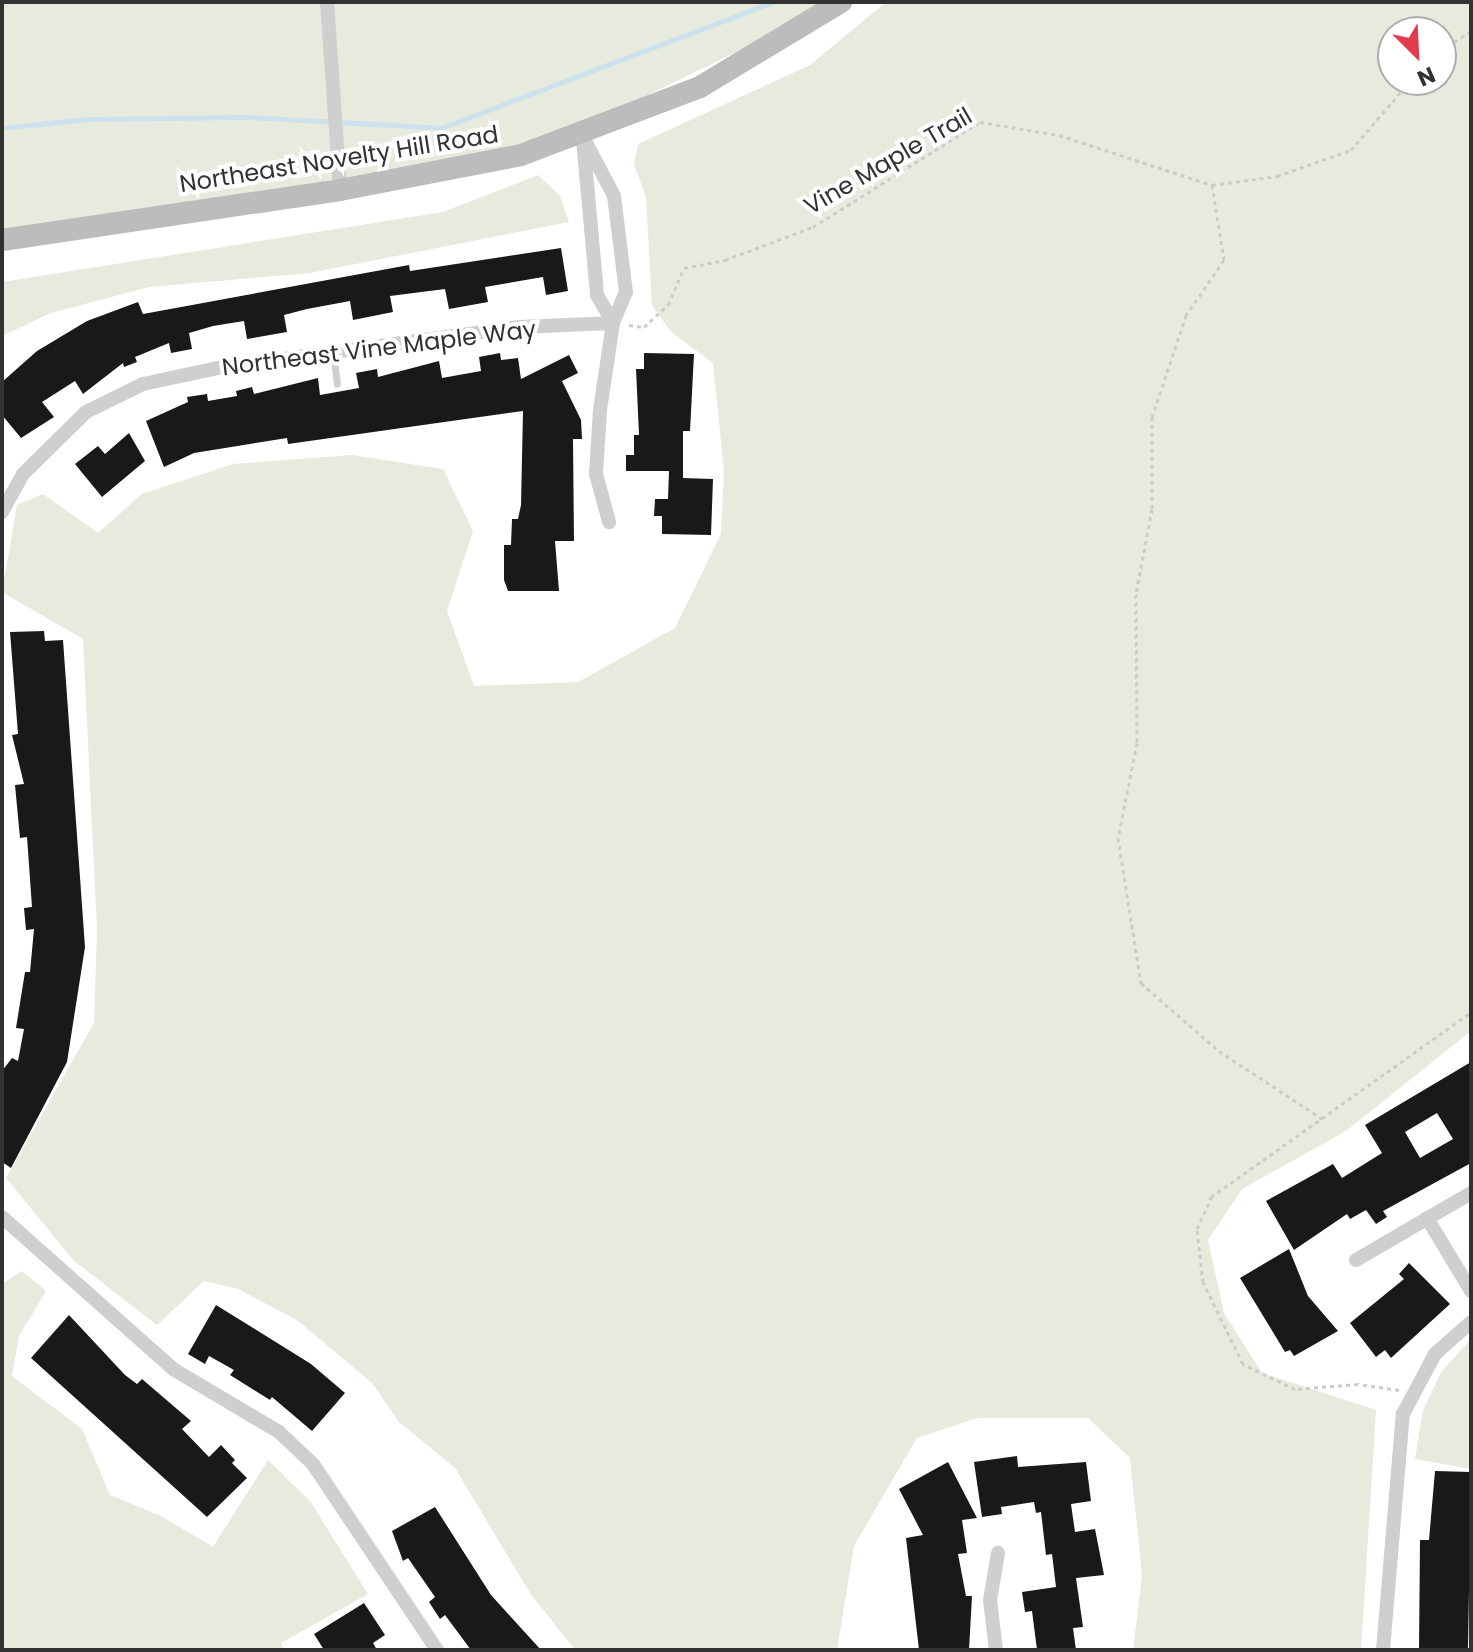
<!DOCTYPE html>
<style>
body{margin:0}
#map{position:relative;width:1473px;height:1652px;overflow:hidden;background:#fff;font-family:Poppins,sans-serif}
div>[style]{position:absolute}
.green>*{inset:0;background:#e6ebde}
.stream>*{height:5px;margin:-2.5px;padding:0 2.5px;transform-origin:2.5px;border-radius:2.5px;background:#cee2ed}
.building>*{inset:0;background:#191919}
.path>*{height:3px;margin-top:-1.5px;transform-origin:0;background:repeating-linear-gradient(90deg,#ccc 0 4px,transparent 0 8px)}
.lane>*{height:7px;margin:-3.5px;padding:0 3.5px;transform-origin:3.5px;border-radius:3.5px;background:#cfcfcf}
.street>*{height:14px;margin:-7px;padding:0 7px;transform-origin:7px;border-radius:7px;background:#cfcfcf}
.secondary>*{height:22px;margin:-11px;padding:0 11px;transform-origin:11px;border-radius:11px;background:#bcbcbc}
span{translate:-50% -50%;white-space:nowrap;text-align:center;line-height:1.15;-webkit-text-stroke:8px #fff;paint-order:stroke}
.street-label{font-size:24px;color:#323232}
.frame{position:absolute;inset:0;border:4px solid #323232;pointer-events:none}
.north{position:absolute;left:1377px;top:16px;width:80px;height:80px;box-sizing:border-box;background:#fff;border:2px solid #adadad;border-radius:50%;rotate:156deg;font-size:22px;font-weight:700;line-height:32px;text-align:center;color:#323232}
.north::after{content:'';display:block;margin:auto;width:28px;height:36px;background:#e33a4d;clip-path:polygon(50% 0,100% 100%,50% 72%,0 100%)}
</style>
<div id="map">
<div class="green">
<div style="clip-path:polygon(2px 2px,823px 2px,792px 25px,650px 94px,582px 135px,2px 250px)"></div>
<div style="clip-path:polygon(evenodd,886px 2px,1471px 2px,1471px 1031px,1346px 1131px,1242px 1189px,1208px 1240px,1224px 1313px,1262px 1373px,1376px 1410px,1361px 1650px,1133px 1650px,1142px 1576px,1130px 1458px,1088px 1418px,977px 1418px,917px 1438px,854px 1546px,837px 1650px,575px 1650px,530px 1593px,455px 1468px,399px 1422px,372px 1383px,297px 1320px,238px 1289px,204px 1281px,157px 1325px,74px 1261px,6px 1178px,94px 1023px,97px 930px,83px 639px,2px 592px,17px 505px,43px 494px,98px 533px,142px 494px,233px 464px,352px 455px,443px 469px,473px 531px,447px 611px,474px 686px,578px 682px,675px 628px,721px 534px,724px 471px,713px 363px,671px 332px,652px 305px,646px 197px,634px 165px,638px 144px,810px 65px,886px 2px,1441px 32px,1441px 80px,1393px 80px,1393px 32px,1441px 32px)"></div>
<div style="clip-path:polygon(538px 175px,560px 196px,569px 222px,310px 273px,149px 287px,51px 313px,2px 336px,2px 282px,443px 212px)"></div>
<div style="clip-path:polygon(22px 1271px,46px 1291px,19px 1336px,12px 1376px,82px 1429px,110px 1495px,161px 1516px,213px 1547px,268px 1460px,310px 1501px,368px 1594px,281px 1643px,284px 1650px,2px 1650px,2px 1284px)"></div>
<div style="clip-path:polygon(1471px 1339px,1471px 1469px,1415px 1459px,1423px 1410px,1442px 1371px)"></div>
</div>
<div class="stream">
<div style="left:2px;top:128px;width:87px;rotate:-5.9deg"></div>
<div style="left:89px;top:119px;width:158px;rotate:-0.7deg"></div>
<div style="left:247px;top:117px;width:194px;rotate:3.2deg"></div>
<div style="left:441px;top:128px;width:354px;rotate:-20.8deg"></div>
</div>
<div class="building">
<div style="clip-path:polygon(561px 248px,568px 291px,546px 295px,543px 277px,485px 287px,488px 302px,449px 309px,445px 289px,390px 296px,393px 312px,353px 320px,350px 301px,307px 309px,284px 315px,287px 332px,247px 339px,244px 321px,213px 326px,189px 333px,192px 349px,171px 353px,169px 343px,135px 357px,137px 362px,124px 367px,123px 363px,83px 394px,75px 381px,42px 402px,54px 417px,21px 438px,2px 415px,2px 382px,37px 351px,87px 321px,138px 302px,143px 314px,409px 265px,410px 271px)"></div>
<div style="clip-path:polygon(500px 353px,501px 360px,518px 358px,521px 379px,569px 355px,578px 373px,562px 381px,581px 420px,582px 439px,573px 439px,574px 541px,555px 541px,559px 591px,508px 591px,504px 580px,504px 545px,511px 545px,512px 519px,518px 519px,521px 505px,523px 411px,288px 444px,287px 438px,194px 453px,164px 467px,146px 421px,188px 402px,187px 397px,207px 394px,208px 401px,237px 396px,236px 391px,252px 387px,254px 394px,318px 378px,320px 395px,359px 388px,356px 373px,377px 369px,378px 377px,439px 361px,442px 378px,481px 371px,479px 357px)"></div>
<div style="clip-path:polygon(644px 353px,694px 354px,690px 431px,683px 431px,683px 478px,713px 479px,711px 535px,662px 534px,662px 516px,654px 516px,655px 499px,668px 499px,669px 471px,626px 471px,626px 455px,634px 455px,634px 435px,639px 435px,636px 369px,644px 369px)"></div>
<div style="clip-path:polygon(129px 433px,145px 461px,102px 497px,75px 464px,98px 446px,105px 454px)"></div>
<div style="clip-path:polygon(44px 631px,45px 641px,63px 640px,85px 947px,67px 1062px,11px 1168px,2px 1162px,2px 1071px,12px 1058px,18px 1061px,24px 1029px,16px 1028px,25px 972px,30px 972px,34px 929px,26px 930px,24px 908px,32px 907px,27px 837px,20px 838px,15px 785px,24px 784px,12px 735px,18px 734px,10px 632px)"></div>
<div style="clip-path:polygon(evenodd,1471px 1062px,1471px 1163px,1383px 1211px,1387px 1217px,1376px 1224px,1366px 1210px,1350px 1219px,1347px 1214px,1294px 1250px,1266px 1201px,1333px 1164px,1342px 1178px,1382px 1153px,1365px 1125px,1471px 1062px,1437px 1113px,1453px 1139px,1420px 1158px,1405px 1132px,1437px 1113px)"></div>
<div style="clip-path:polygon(1289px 1249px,1308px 1296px,1338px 1331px,1294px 1356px,1290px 1350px,1285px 1352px,1240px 1278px)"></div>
<div style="clip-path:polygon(1409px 1263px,1450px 1304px,1391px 1358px,1385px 1350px,1376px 1357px,1350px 1323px,1404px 1279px,1399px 1274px)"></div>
<div style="clip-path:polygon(216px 1305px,311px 1364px,345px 1393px,312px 1431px,272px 1397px,270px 1400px,230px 1375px,234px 1370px,209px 1356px,205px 1364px,188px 1354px)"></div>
<div style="clip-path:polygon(69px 1315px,125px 1375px,137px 1384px,142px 1379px,191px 1421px,182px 1429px,209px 1457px,221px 1445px,235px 1460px,232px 1463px,247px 1478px,207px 1517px,31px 1358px)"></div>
<div style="clip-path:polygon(1017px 1456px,1018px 1467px,1086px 1462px,1091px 1501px,1071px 1504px,1075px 1532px,1095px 1529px,1104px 1575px,1076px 1578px,1083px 1627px,1073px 1628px,1076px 1650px,1037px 1650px,1032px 1611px,1025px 1612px,1022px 1592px,1056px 1587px,1052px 1554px,1046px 1555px,1041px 1512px,1036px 1513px,1034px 1502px,1001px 1507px,1002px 1514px,982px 1517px,974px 1462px)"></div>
<div style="clip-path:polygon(948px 1462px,977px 1518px,962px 1520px,967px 1553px,958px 1554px,966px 1596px,972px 1596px,969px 1650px,919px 1650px,906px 1538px,923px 1535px,899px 1489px)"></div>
<div style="clip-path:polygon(1435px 1471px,1471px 1472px,1468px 1650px,1419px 1650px,1420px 1540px,1429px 1540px)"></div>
<div style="clip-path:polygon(435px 1507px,491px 1595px,541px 1650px,471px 1650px,445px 1615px,440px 1619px,429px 1602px,435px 1597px,408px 1558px,403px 1561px,392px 1531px)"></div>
<div style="clip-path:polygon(364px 1603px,385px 1635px,373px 1643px,377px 1650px,324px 1650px,314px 1634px)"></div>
</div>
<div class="path">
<div style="left:1441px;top:51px;width:36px;rotate:-34deg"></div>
<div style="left:1212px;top:185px;width:76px;rotate:80.9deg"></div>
<div style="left:1224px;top:260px;width:67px;rotate:124.6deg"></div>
<div style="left:1186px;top:315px;width:108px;rotate:108.4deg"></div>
<div style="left:1152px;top:417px;width:92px;rotate:90deg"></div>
<div style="left:1152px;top:509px;width:86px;rotate:100.7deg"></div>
<div style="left:1136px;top:594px;width:149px;rotate:89.6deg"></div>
<div style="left:1137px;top:743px;width:97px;rotate:101.3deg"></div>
<div style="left:1118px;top:838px;width:147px;rotate:81deg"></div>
<div style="left:1141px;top:983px;width:103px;rotate:41.1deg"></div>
<div style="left:1219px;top:1051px;width:124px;rotate:33.2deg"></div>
<div style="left:629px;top:325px;width:15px;rotate:8deg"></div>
<div style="left:644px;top:327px;width:33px;rotate:-43deg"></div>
<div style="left:668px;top:305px;width:40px;rotate:-66.6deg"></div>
<div style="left:684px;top:268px;width:42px;rotate:-11deg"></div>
<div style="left:725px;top:260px;width:94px;rotate:-20.6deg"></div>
<div style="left:813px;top:227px;width:197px;rotate:-32.2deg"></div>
<div style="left:980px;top:122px;width:80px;rotate:9.3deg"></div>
<div style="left:1059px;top:135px;width:161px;rotate:18.1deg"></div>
<div style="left:1212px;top:185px;width:66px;rotate:-7.9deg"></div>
<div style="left:1277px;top:176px;width:78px;rotate:-19.4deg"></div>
<div style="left:1351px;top:150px;width:92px;rotate:-49.4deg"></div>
<div style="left:1399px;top:1390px;width:41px;rotate:-171.7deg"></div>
<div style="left:1358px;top:1384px;width:63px;rotate:175.5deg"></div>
<div style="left:1295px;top:1389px;width:58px;rotate:-154.3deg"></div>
<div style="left:1243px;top:1364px;width:91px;rotate:-116deg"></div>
<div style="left:1203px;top:1282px;width:53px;rotate:-96.5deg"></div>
<div style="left:1197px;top:1229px;width:35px;rotate:-66deg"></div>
<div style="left:1211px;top:1197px;width:319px;rotate:-35.4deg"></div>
</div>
<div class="lane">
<div style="left:333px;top:352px;width:32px;rotate:83deg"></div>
</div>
<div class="street">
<div style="left:327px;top:2px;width:188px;rotate:86deg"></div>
<div style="left:582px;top:135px;width:69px;rotate:62.3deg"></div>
<div style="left:614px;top:196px;width:97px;rotate:82.9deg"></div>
<div style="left:626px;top:292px;width:34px;rotate:113deg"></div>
<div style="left:613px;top:323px;width:88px;rotate:98.5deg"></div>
<div style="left:600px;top:410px;width:64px;rotate:93.6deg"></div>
<div style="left:596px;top:474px;width:50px;rotate:74.8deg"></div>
<div style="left:583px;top:140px;width:156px;rotate:84.8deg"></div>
<div style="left:597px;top:295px;width:32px;rotate:60deg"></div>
<div style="left:2px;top:512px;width:43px;rotate:-61.1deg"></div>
<div style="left:23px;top:474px;width:88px;rotate:-44.5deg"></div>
<div style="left:86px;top:412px;width:64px;rotate:-26.2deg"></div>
<div style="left:143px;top:384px;width:82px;rotate:-12deg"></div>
<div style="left:223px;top:367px;width:299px;rotate:-7.7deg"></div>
<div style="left:519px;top:327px;width:94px;rotate:-2.4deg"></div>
<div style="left:2px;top:1217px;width:229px;rotate:41.6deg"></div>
<div style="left:173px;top:1369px;width:123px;rotate:30.7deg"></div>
<div style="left:279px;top:1432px;width:47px;rotate:43.3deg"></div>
<div style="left:313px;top:1464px;width:224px;rotate:56.3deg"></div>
<div style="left:1427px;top:1218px;width:85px;rotate:58.9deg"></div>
<div style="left:1356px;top:1260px;width:133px;rotate:-30.2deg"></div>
<div style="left:996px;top:1650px;width:50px;rotate:-96.8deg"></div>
<div style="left:990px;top:1600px;width:48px;rotate:-80.3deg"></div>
<div style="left:1383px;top:1650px;width:237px;rotate:-85.2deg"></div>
<div style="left:1403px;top:1414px;width:68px;rotate:-61.9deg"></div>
<div style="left:1435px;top:1354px;width:48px;rotate:-41.6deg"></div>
</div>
<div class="secondary">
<div style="left:2px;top:240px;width:342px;rotate:-8.4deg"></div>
<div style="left:340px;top:190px;width:184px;rotate:-10.9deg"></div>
<div style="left:521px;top:155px;width:191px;rotate:-20.8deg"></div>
<div style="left:700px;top:87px;width:165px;rotate:-31.1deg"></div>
</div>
<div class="street-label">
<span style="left:339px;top:159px;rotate:-9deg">Northeast Novelty Hill Road</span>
<span style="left:888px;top:161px;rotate:-30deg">Vine Maple Trail</span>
<span style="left:379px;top:348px;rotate:-7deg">Northeast Vine Maple Way</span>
</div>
<div class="frame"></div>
<div class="north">N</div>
</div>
